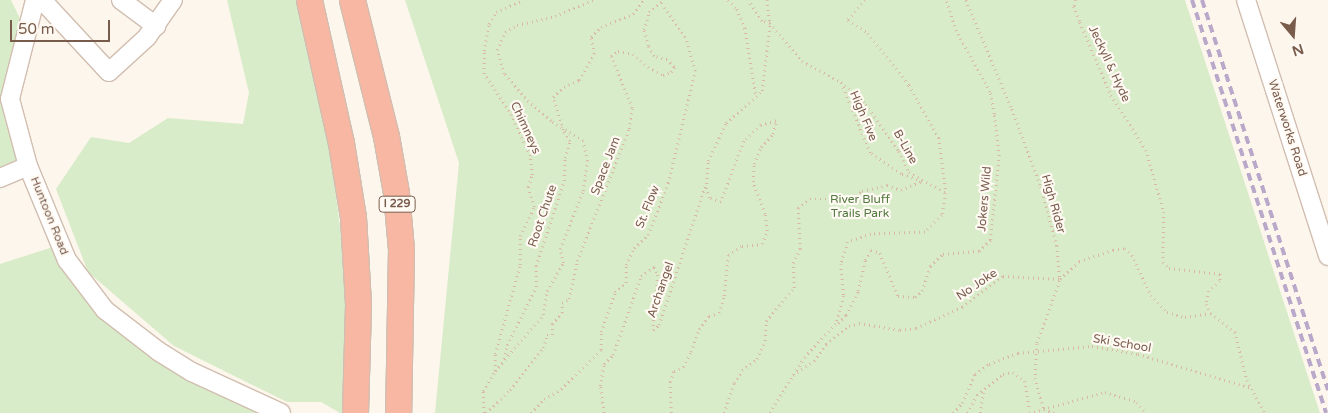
<!DOCTYPE html>
<style>
body{margin:0}
#map{position:relative;width:1328px;height:413px;overflow:hidden;background:#fdf6ec;font-family:"Varela Round",sans-serif}
div>[style]{position:absolute}
.green>*{inset:0;background:#d8ecc9}
.path>*{height:2.5px;margin-top:-1.25px;transform-origin:0;background:repeating-linear-gradient(90deg,#d9b8a5 0 1px,transparent 0 5px)}
.roads{filter:drop-shadow(1px 0 #d1beb0) drop-shadow(-1px 0 #d1beb0) drop-shadow(0 1px #d1beb0) drop-shadow(0 -1px #d1beb0)}
.minor>*{height:18px;margin:-9px;padding:0 9px;transform-origin:9px;border-radius:9px;background:#fff}
.highway>*{height:25px;margin:-12.5px;padding:0 12.5px;transform-origin:12.5px;border-radius:12.5px;background:#f7b7a3}
.rail>*{height:4px;margin-top:-2px;transform-origin:0;background:repeating-linear-gradient(90deg,#b9a8c9 0 8px,transparent 0 13px)}
span{translate:-50% -50%;white-space:nowrap;text-align:center;line-height:1.15;-webkit-text-stroke:4.5px #fffaf3;paint-order:stroke}
.shield-label span{padding:1px 4px;background:#fffaf3;border:1px solid;border-radius:4px;-webkit-text-stroke-width:0}
.shield-label{font-size:11px;color:#7a5c4d;font-weight:700}
.street-label{font-size:12px;color:#7a5c4d}
.park-label{font-size:12px;color:#537a41}
.north{position:absolute;left:1268px;top:10px;width:50px;height:50px;-webkit-text-stroke:4px #fffaf3;paint-order:stroke;rotate:162deg;font-size:14px;font-weight:700;line-height:20px;text-align:center;color:#7a5c4d}
.north::after{content:'';display:block;margin:auto;width:18px;height:22px;background:#7a5c4d;clip-path:polygon(50% 0,100% 100%,50% 72%,0 100%)}
.scale{position:absolute;left:10px;top:20px;width:100px;height:22px;box-sizing:border-box;border:2px solid #7a5c4d;border-top:0;padding-left:6px;font-size:15px;line-height:18px;white-space:nowrap;color:#7a5c4d;-webkit-text-stroke:4px #fffaf3;paint-order:stroke}
</style>
<div id="map">
<div class="green">
<div style="clip-path:polygon(0 0,11px 0,21px 21px,16px 101px,24px 156px,0 190px)"></div>
<div style="clip-path:polygon(227px 0,303px 0,322px 86px,340px 227px,349px 320px,347px 413px,340px 413px,321px 402px,287px 402px,174px 346px,88px 272px,56px 189px,91px 137px,129px 143px,168px 118px,243px 124px,249px 93px)"></div>
<div style="clip-path:polygon(405px 0,1185px 0,1320px 413px,435px 413px,459px 163px)"></div>
<div style="clip-path:polygon(56px 246px,74px 283px,262px 413px,0 413px,0 264px)"></div>
</div>
<div class="path">
<div style="left:728px;top:0;width:13px;rotate:45deg"></div>
<div style="left:737px;top:9px;width:21px;rotate:67deg"></div>
<div style="left:745px;top:28px;width:68px;rotate:80.7deg"></div>
<div style="left:767px;top:0;width:23px;rotate:83deg"></div>
<div style="left:770px;top:23px;width:50px;rotate:49.9deg"></div>
<div style="left:802px;top:61px;width:44px;rotate:28.3deg"></div>
<div style="left:841px;top:82px;width:33px;rotate:41deg"></div>
<div style="left:866px;top:104px;width:57px;rotate:54.9deg"></div>
<div style="left:899px;top:151px;width:23px;rotate:65deg"></div>
<div style="left:909px;top:172px;width:43px;rotate:29.6deg"></div>
<div style="left:946px;top:193px;width:22px;rotate:100deg"></div>
<div style="left:942px;top:215px;width:24px;rotate:135deg"></div>
<div style="left:925px;top:232px;width:54px;rotate:177.9deg"></div>
<div style="left:871px;top:234px;width:24px;rotate:161deg"></div>
<div style="left:848px;top:242px;width:23px;rotate:108deg"></div>
<div style="left:841px;top:264px;width:32px;rotate:85deg"></div>
<div style="left:844px;top:296px;width:29px;rotate:106deg"></div>
<div style="left:836px;top:324px;width:45px;rotate:133.2deg"></div>
<div style="left:805px;top:357px;width:66px;rotate:122deg"></div>
<div style="left:865px;top:0;width:26px;rotate:130deg"></div>
<div style="left:848px;top:20px;width:24px;rotate:33deg"></div>
<div style="left:868px;top:33px;width:66px;rotate:51.7deg"></div>
<div style="left:909px;top:85px;width:61px;rotate:60.5deg"></div>
<div style="left:939px;top:138px;width:55px;rotate:82.7deg"></div>
<div style="left:966px;top:0;width:118px;rotate:67.1deg"></div>
<div style="left:1012px;top:109px;width:83px;rotate:69.6deg"></div>
<div style="left:1041px;top:187px;width:61px;rotate:74.8deg"></div>
<div style="left:1057px;top:246px;width:35px;rotate:85deg"></div>
<div style="left:1060px;top:281px;width:67px;rotate:110.1deg"></div>
<div style="left:1037px;top:344px;width:34px;rotate:93deg"></div>
<div style="left:1035px;top:378px;width:32px;rotate:74deg"></div>
<div style="left:1044px;top:409px;width:11px;rotate:22deg"></div>
<div style="left:1076px;top:0;width:6px;rotate:108deg"></div>
<div style="left:1074px;top:6px;width:17px;rotate:69deg"></div>
<div style="left:1080px;top:22px;width:79px;rotate:67deg"></div>
<div style="left:1111px;top:95px;width:65px;rotate:57.5deg"></div>
<div style="left:1146px;top:150px;width:65px;rotate:73.8deg"></div>
<div style="left:1164px;top:212px;width:50px;rotate:91.1deg"></div>
<div style="left:1163px;top:262px;width:8px;rotate:45deg"></div>
<div style="left:1169px;top:268px;width:52px;rotate:6.6deg"></div>
<div style="left:1221px;top:274px;width:7px;rotate:98deg"></div>
<div style="left:1220px;top:281px;width:15px;rotate:138deg"></div>
<div style="left:1209px;top:291px;width:13px;rotate:103deg"></div>
<div style="left:1206px;top:304px;width:10px;rotate:61deg"></div>
<div style="left:1211px;top:313px;width:31px;rotate:38deg"></div>
<div style="left:1235px;top:332px;width:49px;rotate:76deg"></div>
<div style="left:1247px;top:380px;width:38px;rotate:61deg"></div>
<div style="left:838px;top:323px;width:11px;rotate:-45deg"></div>
<div style="left:846px;top:315px;width:27px;rotate:-63deg"></div>
<div style="left:858px;top:291px;width:32px;rotate:-77deg"></div>
<div style="left:865px;top:260px;width:12px;rotate:-59deg"></div>
<div style="left:871px;top:250px;width:9px;rotate:18deg"></div>
<div style="left:880px;top:253px;width:47px;rotate:67.3deg"></div>
<div style="left:898px;top:296px;width:17px;rotate:3deg"></div>
<div style="left:915px;top:297px;width:9px;rotate:-41deg"></div>
<div style="left:922px;top:291px;width:26px;rotate:-72deg"></div>
<div style="left:930px;top:266px;width:18px;rotate:-43deg"></div>
<div style="left:943px;top:254px;width:36px;rotate:-5deg"></div>
<div style="left:979px;top:251px;width:16px;rotate:-45deg"></div>
<div style="left:990px;top:240px;width:84px;rotate:-83.9deg"></div>
<div style="left:999px;top:156px;width:42px;rotate:-96.8deg"></div>
<div style="left:994px;top:114px;width:22px;rotate:-100deg"></div>
<div style="left:990px;top:92px;width:70px;rotate:-119.1deg"></div>
<div style="left:956px;top:31px;width:33px;rotate:-108deg"></div>
<div style="left:504px;top:359px;width:14px;rotate:-78deg"></div>
<div style="left:507px;top:345px;width:65px;rotate:-63.4deg"></div>
<div style="left:536px;top:287px;width:21px;rotate:-90deg"></div>
<div style="left:536px;top:266px;width:89px;rotate:-71.8deg"></div>
<div style="left:564px;top:181px;width:23px;rotate:-88deg"></div>
<div style="left:565px;top:158px;width:18px;rotate:-74deg"></div>
<div style="left:570px;top:141px;width:13px;rotate:-122deg"></div>
<div style="left:563px;top:130px;width:34px;rotate:-107deg"></div>
<div style="left:553px;top:97px;width:15px;rotate:-42deg"></div>
<div style="left:564px;top:87px;width:17px;rotate:-25deg"></div>
<div style="left:579px;top:80px;width:30px;rotate:-60deg"></div>
<div style="left:594px;top:54px;width:17px;rotate:-100deg"></div>
<div style="left:591px;top:37px;width:14px;rotate:-45deg"></div>
<div style="left:601px;top:27px;width:35px;rotate:-22deg"></div>
<div style="left:633px;top:14px;width:17px;rotate:-54deg"></div>
<div style="left:495px;top:371px;width:17px;rotate:-90deg"></div>
<div style="left:495px;top:354px;width:92px;rotate:-74.3deg"></div>
<div style="left:520px;top:265px;width:29px;rotate:-90deg"></div>
<div style="left:520px;top:236px;width:32px;rotate:-64deg"></div>
<div style="left:534px;top:207px;width:21px;rotate:-107deg"></div>
<div style="left:528px;top:187px;width:13px;rotate:-72deg"></div>
<div style="left:532px;top:175px;width:19px;rotate:-96deg"></div>
<div style="left:530px;top:156px;width:50px;rotate:-115deg"></div>
<div style="left:509px;top:111px;width:45px;rotate:-124deg"></div>
<div style="left:484px;top:74px;width:23px;rotate:-90deg"></div>
<div style="left:484px;top:51px;width:27px;rotate:-80deg"></div>
<div style="left:489px;top:24px;width:14px;rotate:-60deg"></div>
<div style="left:496px;top:12px;width:30px;rotate:-24deg"></div>
<div style="left:793px;top:375px;width:25px;rotate:-34deg"></div>
<div style="left:814px;top:361px;width:21px;rotate:-55deg"></div>
<div style="left:826px;top:344px;width:29px;rotate:-38deg"></div>
<div style="left:849px;top:326px;width:10px;rotate:-17deg"></div>
<div style="left:859px;top:323px;width:42px;rotate:9.7deg"></div>
<div style="left:900px;top:330px;width:16px;rotate:-7deg"></div>
<div style="left:916px;top:328px;width:51px;rotate:-24.5deg"></div>
<div style="left:962px;top:307px;width:51px;rotate:-37.1deg"></div>
<div style="left:1003px;top:276px;width:57px;rotate:3deg"></div>
<div style="left:1060px;top:279px;width:26px;rotate:-43deg"></div>
<div style="left:1079px;top:261px;width:36px;rotate:-18deg"></div>
<div style="left:1113px;top:250px;width:12px;rotate:-9deg"></div>
<div style="left:1125px;top:248px;width:10px;rotate:45deg"></div>
<div style="left:1132px;top:255px;width:44px;rotate:64.6deg"></div>
<div style="left:1151px;top:295px;width:23px;rotate:47deg"></div>
<div style="left:1167px;top:312px;width:19px;rotate:16deg"></div>
<div style="left:1185px;top:317px;width:26px;rotate:-9deg"></div>
<div style="left:484px;top:413px;width:22px;rotate:-93deg"></div>
<div style="left:483px;top:391px;width:23px;rotate:-59deg"></div>
<div style="left:495px;top:371px;width:74px;rotate:-49.4deg"></div>
<div style="left:543px;top:315px;width:24px;rotate:-81deg"></div>
<div style="left:547px;top:291px;width:32px;rotate:-60deg"></div>
<div style="left:563px;top:263px;width:14px;rotate:-102deg"></div>
<div style="left:560px;top:249px;width:62px;rotate:-68.4deg"></div>
<div style="left:583px;top:191px;width:30px;rotate:-82deg"></div>
<div style="left:587px;top:161px;width:20px;rotate:-101deg"></div>
<div style="left:583px;top:141px;width:38px;rotate:-148deg"></div>
<div style="left:551px;top:121px;width:35px;rotate:-139deg"></div>
<div style="left:525px;top:98px;width:32px;rotate:-131deg"></div>
<div style="left:504px;top:74px;width:25px;rotate:-106deg"></div>
<div style="left:497px;top:50px;width:20px;rotate:-66deg"></div>
<div style="left:505px;top:32px;width:14px;rotate:-30deg"></div>
<div style="left:517px;top:25px;width:39px;rotate:-13deg"></div>
<div style="left:555px;top:16px;width:41px;rotate:-22.8deg"></div>
<div style="left:486px;top:413px;width:33px;rotate:-44deg"></div>
<div style="left:510px;top:390px;width:53px;rotate:-51.8deg"></div>
<div style="left:543px;top:348px;width:14px;rotate:-73deg"></div>
<div style="left:547px;top:335px;width:5px"></div>
<div style="left:552px;top:335px;width:11px;rotate:-90deg"></div>
<div style="left:552px;top:324px;width:15px;rotate:-48deg"></div>
<div style="left:562px;top:313px;width:10px;rotate:-90deg"></div>
<div style="left:562px;top:303px;width:8px;rotate:-30deg"></div>
<div style="left:569px;top:299px;width:39px;rotate:-78deg"></div>
<div style="left:577px;top:261px;width:142px;rotate:-68.5deg"></div>
<div style="left:629px;top:129px;width:21px;rotate:-82deg"></div>
<div style="left:632px;top:108px;width:56px;rotate:-112deg"></div>
<div style="left:611px;top:56px;width:9px;rotate:-36deg"></div>
<div style="left:618px;top:51px;width:15px;rotate:11deg"></div>
<div style="left:633px;top:54px;width:20px;rotate:41deg"></div>
<div style="left:648px;top:67px;width:17px;rotate:28deg"></div>
<div style="left:663px;top:75px;width:9px;rotate:-21deg"></div>
<div style="left:671px;top:72px;width:6px;rotate:-59deg"></div>
<div style="left:674px;top:67px;width:10px;rotate:-135deg"></div>
<div style="left:667px;top:60px;width:14px;rotate:-163deg"></div>
<div style="left:654px;top:56px;width:12px;rotate:-121deg"></div>
<div style="left:648px;top:46px;width:16px;rotate:-104deg"></div>
<div style="left:644px;top:30px;width:19px;rotate:-74deg"></div>
<div style="left:649px;top:12px;width:19px;rotate:-39deg"></div>
<div style="left:531px;top:413px;width:19px;rotate:-47deg"></div>
<div style="left:544px;top:399px;width:20px;rotate:-30deg"></div>
<div style="left:561px;top:389px;width:56px;rotate:-44.3deg"></div>
<div style="left:601px;top:350px;width:18px;rotate:-90deg"></div>
<div style="left:601px;top:332px;width:42px;rotate:-70.7deg"></div>
<div style="left:615px;top:292px;width:14px;rotate:-39deg"></div>
<div style="left:626px;top:283px;width:18px;rotate:-90deg"></div>
<div style="left:626px;top:265px;width:19px;rotate:-65deg"></div>
<div style="left:634px;top:248px;width:19px;rotate:-43deg"></div>
<div style="left:648px;top:235px;width:56px;rotate:-69deg"></div>
<div style="left:668px;top:183px;width:115px;rotate:-76.4deg"></div>
<div style="left:695px;top:71px;width:35px;rotate:-106deg"></div>
<div style="left:685px;top:37px;width:40px;rotate:-124.9deg"></div>
<div style="left:604px;top:413px;width:27px;rotate:-98deg"></div>
<div style="left:600px;top:386px;width:22px;rotate:-80deg"></div>
<div style="left:604px;top:364px;width:13px;rotate:-45deg"></div>
<div style="left:613px;top:355px;width:84px;rotate:-70.5deg"></div>
<div style="left:641px;top:276px;width:16px;rotate:-35deg"></div>
<div style="left:654px;top:267px;width:9px;rotate:63deg"></div>
<div style="left:658px;top:275px;width:55px;rotate:95.2deg"></div>
<div style="left:653px;top:330px;width:8px;rotate:-40deg"></div>
<div style="left:659px;top:325px;width:146px;rotate:-71.7deg"></div>
<div style="left:671px;top:413px;width:31px;rotate:-92deg"></div>
<div style="left:670px;top:382px;width:12px;rotate:-70deg"></div>
<div style="left:674px;top:371px;width:10px;rotate:-24deg"></div>
<div style="left:683px;top:367px;width:17px;rotate:-62deg"></div>
<div style="left:691px;top:352px;width:24px;rotate:-71deg"></div>
<div style="left:699px;top:329px;width:16px;rotate:-52deg"></div>
<div style="left:709px;top:316px;width:10px;rotate:-17deg"></div>
<div style="left:719px;top:313px;width:18px;rotate:-74deg"></div>
<div style="left:724px;top:296px;width:41px;rotate:-84.4deg"></div>
<div style="left:728px;top:255px;width:17px;rotate:-33deg"></div>
<div style="left:742px;top:246px;width:20px;rotate:-6deg"></div>
<div style="left:762px;top:244px;width:14px;rotate:-69deg"></div>
<div style="left:767px;top:231px;width:17px;rotate:-97deg"></div>
<div style="left:765px;top:214px;width:34px;rotate:-111deg"></div>
<div style="left:753px;top:182px;width:18px;rotate:-87deg"></div>
<div style="left:754px;top:164px;width:18px;rotate:-68deg"></div>
<div style="left:761px;top:147px;width:18px;rotate:-47deg"></div>
<div style="left:773px;top:134px;width:13px;rotate:-77deg"></div>
<div style="left:776px;top:121px;width:16px;rotate:165deg"></div>
<div style="left:761px;top:125px;width:23px;rotate:137deg"></div>
<div style="left:744px;top:141px;width:65px;rotate:110.7deg"></div>
<div style="left:721px;top:202px;width:13px;rotate:-162deg"></div>
<div style="left:709px;top:198px;width:9px;rotate:-108deg"></div>
<div style="left:706px;top:189px;width:28px;rotate:-86deg"></div>
<div style="left:708px;top:161px;width:42px;rotate:-64.7deg"></div>
<div style="left:726px;top:123px;width:48px;rotate:-41.6deg"></div>
<div style="left:762px;top:91px;width:68px;rotate:-83.3deg"></div>
<div style="left:770px;top:23px;width:8px;rotate:-166deg"></div>
<div style="left:762px;top:21px;width:25px;rotate:-124deg"></div>
<div style="left:724px;top:413px;width:32px;rotate:-72deg"></div>
<div style="left:734px;top:383px;width:15px;rotate:-58deg"></div>
<div style="left:742px;top:370px;width:19px;rotate:-36deg"></div>
<div style="left:757px;top:359px;width:20px;rotate:-66deg"></div>
<div style="left:765px;top:341px;width:20px;rotate:-87deg"></div>
<div style="left:766px;top:321px;width:43px;rotate:-49.7deg"></div>
<div style="left:794px;top:288px;width:25px;rotate:-92deg"></div>
<div style="left:793px;top:263px;width:16px;rotate:-63deg"></div>
<div style="left:800px;top:249px;width:41px;rotate:-92.8deg"></div>
<div style="left:798px;top:208px;width:15px;rotate:-37deg"></div>
<div style="left:810px;top:199px;width:42px"></div>
<div style="left:852px;top:199px;width:13px;rotate:-39deg"></div>
<div style="left:862px;top:191px;width:26px;rotate:-13deg"></div>
<div style="left:887px;top:185px;width:15px;rotate:20deg"></div>
<div style="left:901px;top:190px;width:23px;rotate:-23deg"></div>
<div style="left:922px;top:181px;width:22px;rotate:-162deg"></div>
<div style="left:901px;top:174px;width:37px;rotate:-146deg"></div>
<div style="left:870px;top:153px;width:76px;rotate:-112.5deg"></div>
<div style="left:953px;top:413px;width:13px;rotate:-48deg"></div>
<div style="left:962px;top:403px;width:32px;rotate:-66deg"></div>
<div style="left:975px;top:374px;width:17px;rotate:-36deg"></div>
<div style="left:989px;top:364px;width:31px;rotate:-21deg"></div>
<div style="left:1018px;top:353px;width:74px;rotate:-5.4deg"></div>
<div style="left:1092px;top:346px;width:47px;rotate:9.9deg"></div>
<div style="left:1138px;top:354px;width:118px;rotate:16.7deg"></div>
<div style="left:967px;top:413px;width:21px;rotate:-61deg"></div>
<div style="left:977px;top:395px;width:33px;rotate:-39deg"></div>
<div style="left:1003px;top:374px;width:10px;rotate:-11deg"></div>
<div style="left:1013px;top:372px;width:15px;rotate:37deg"></div>
<div style="left:1025px;top:381px;width:30px;rotate:81deg"></div>
<div style="left:980px;top:413px;width:24px;rotate:-81deg"></div>
<div style="left:1029px;top:413px;width:79px;rotate:-15.4deg"></div>
<div style="left:1105px;top:392px;width:34px;rotate:17deg"></div>
<div style="left:1137px;top:402px;width:14px;rotate:51deg"></div>
</div>
<div class="roads">
<div class="minor">
<div style="left:35px;top:0;width:102px;rotate:104.2deg"></div>
<div style="left:10px;top:99px;width:69px;rotate:75deg"></div>
<div style="left:28px;top:166px;width:102px;rotate:67.5deg"></div>
<div style="left:67px;top:260px;width:63px;rotate:52.8deg"></div>
<div style="left:105px;top:310px;width:67px;rotate:37.7deg"></div>
<div style="left:158px;top:351px;width:40px;rotate:32deg"></div>
<div style="left:192px;top:372px;width:98px;rotate:24.7deg"></div>
<div style="left:42px;top:0;width:98px;rotate:47.1deg"></div>
<div style="left:109px;top:72px;width:52px;rotate:-42.6deg"></div>
<div style="left:147px;top:37px;width:45px;rotate:-54.9deg"></div>
<div style="left:121px;top:0;width:44px;rotate:36.6deg"></div>
<div style="left:1246px;top:0;width:269px;rotate:72.2deg"></div>
<div style="left:0;top:178px;width:30px;rotate:-23deg"></div>
</div>
<div class="highway">
<div style="left:309px;top:0;width:147px;rotate:77.4deg"></div>
<div style="left:341px;top:143px;width:75px;rotate:80.8deg"></div>
<div style="left:353px;top:217px;width:88px;rotate:86.7deg"></div>
<div style="left:358px;top:305px;width:108px;rotate:91.6deg"></div>
<div style="left:352px;top:0;width:140px;rotate:76deg"></div>
<div style="left:386px;top:136px;width:58px;rotate:80deg"></div>
<div style="left:396px;top:193px;width:56px;rotate:84.9deg"></div>
<div style="left:401px;top:249px;width:164px;rotate:91deg"></div>
</div>
</div>
<div class="rail">
<div style="left:1192px;top:0;width:434px;rotate:72deg"></div>
<div style="left:1202px;top:0;width:410px;rotate:72.1deg"></div>
</div>
<div class="shield-label">
<span style="left:397px;top:204px">I 229</span>
</div>
<div class="street-label">
<span style="left:1109px;top:64px;rotate:65deg">Jeckyll &amp; Hyde</span>
<span style="left:863px;top:116px;rotate:67deg">High Five</span>
<span style="left:525px;top:128px;rotate:65deg">Chimneys</span>
<span style="left:1287px;top:128px;rotate:72deg">Waterworks Road</span>
<span style="left:905px;top:147px;rotate:61deg">B-Line</span>
<span style="left:606px;top:166px;rotate:-69deg">Space Jam</span>
<span style="left:985px;top:199px;rotate:-85deg">Jokers Wild</span>
<span style="left:1053px;top:204px;rotate:74deg">High Rider</span>
<span style="left:648px;top:207px;rotate:-68deg">St. Flow</span>
<span style="left:49px;top:216px;rotate:68deg">Huntoon Road</span>
<span style="left:543px;top:216px;rotate:-71deg">Root Chute</span>
<span style="left:977px;top:285px;rotate:-34deg">No Joke</span>
<span style="left:661px;top:290px;rotate:-71deg">Archangel</span>
<span style="left:1122px;top:344px;rotate:10deg">Ski School</span>
</div>
<div class="park-label">
<span style="left:860px;top:207px">River Bluff<br>Trails Park</span>
</div>
<div class="north">N</div>
<div class="scale">50 m</div>
</div>
